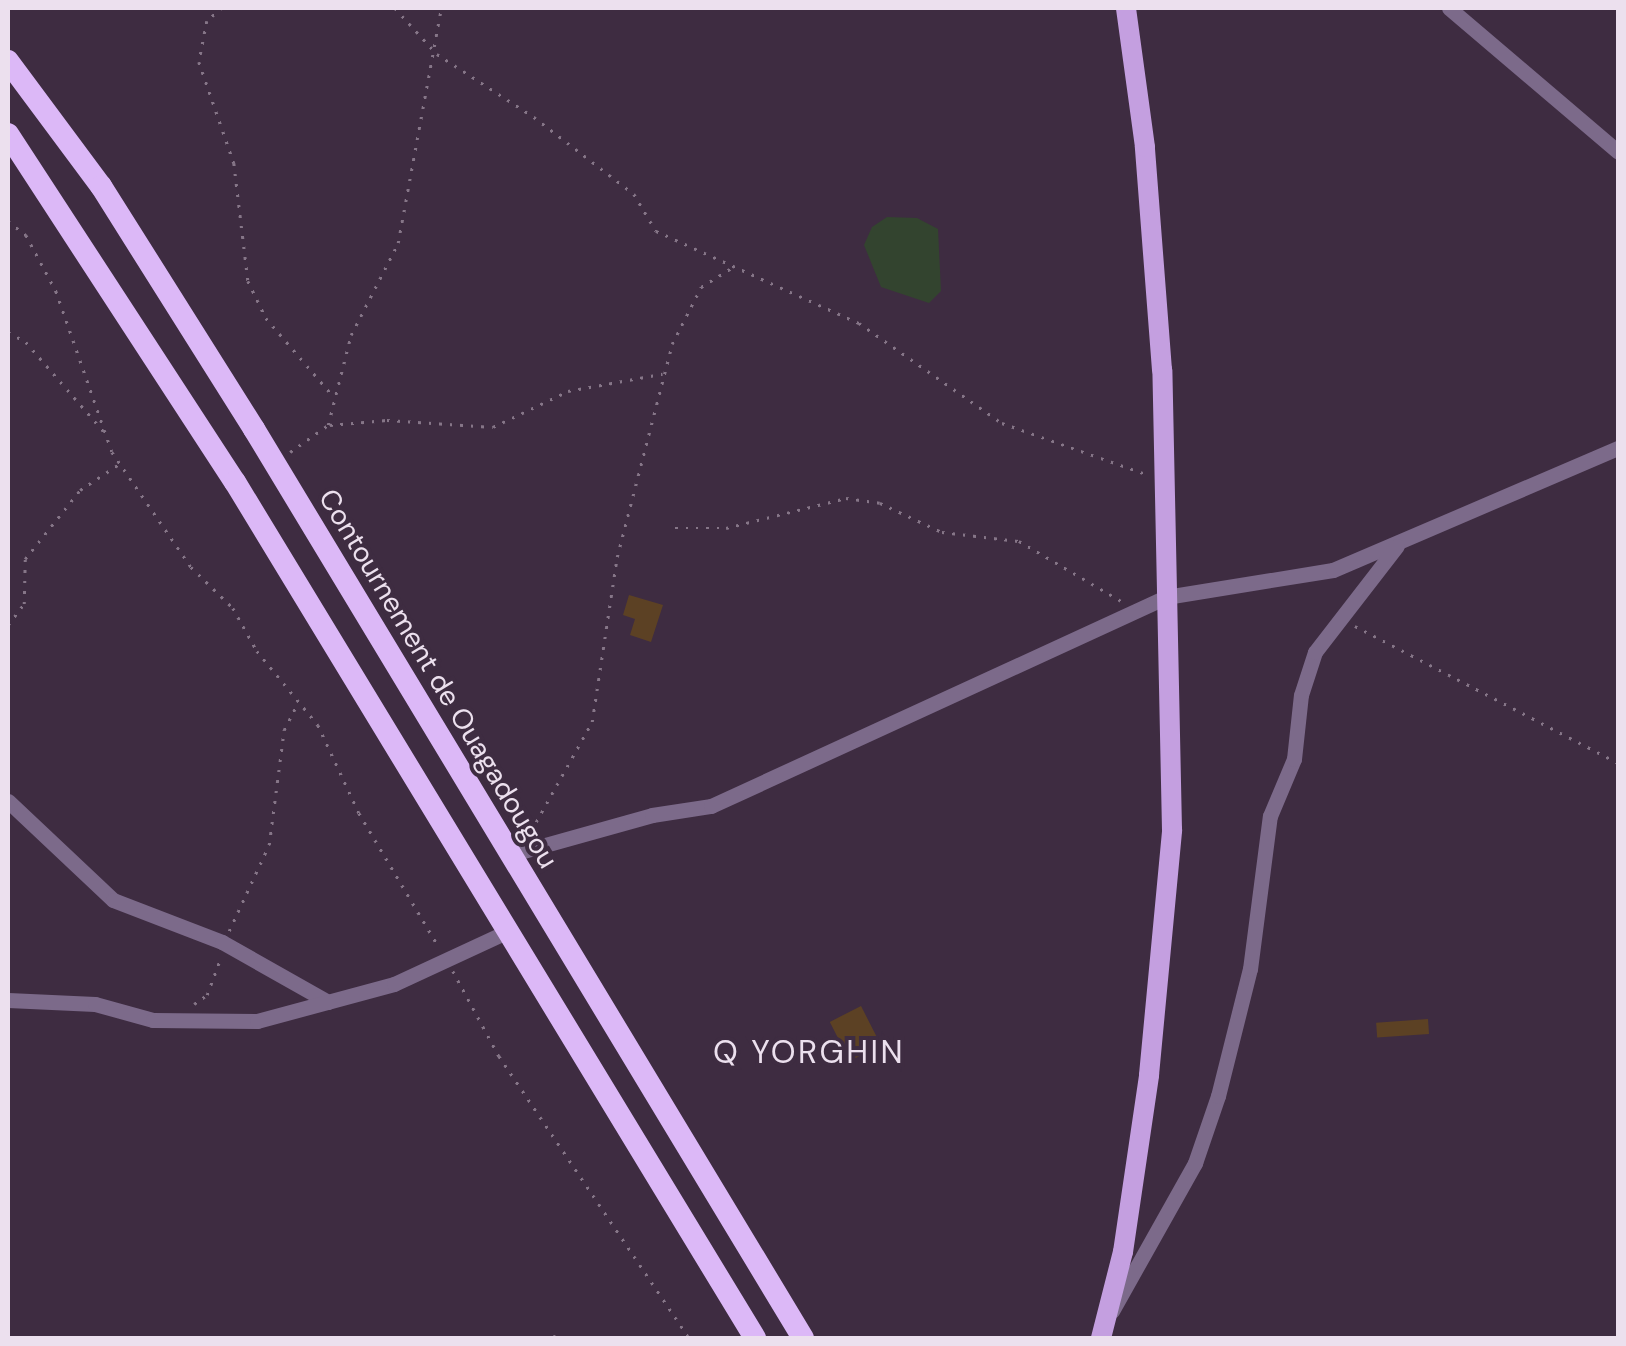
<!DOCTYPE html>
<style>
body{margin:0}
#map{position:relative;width:1626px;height:1346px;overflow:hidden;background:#3e2c41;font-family:"DM Sans",sans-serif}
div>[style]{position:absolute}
.green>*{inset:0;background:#33442f}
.building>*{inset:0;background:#5c4124;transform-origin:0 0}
.path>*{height:2.5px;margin-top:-1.25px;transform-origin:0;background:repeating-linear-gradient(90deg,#867688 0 2.5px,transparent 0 10.5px)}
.minor>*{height:15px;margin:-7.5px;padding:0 7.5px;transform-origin:7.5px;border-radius:7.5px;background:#7c6a8a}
.major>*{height:20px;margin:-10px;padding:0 10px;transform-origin:10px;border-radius:10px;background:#c49fe0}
.highway>*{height:22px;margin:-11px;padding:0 11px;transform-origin:11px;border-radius:11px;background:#dcb8f7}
span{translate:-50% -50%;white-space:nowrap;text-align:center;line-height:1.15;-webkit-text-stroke:8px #3e2c41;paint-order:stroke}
.street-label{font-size:28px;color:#ece0ee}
.quarter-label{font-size:32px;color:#ece0ee;letter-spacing:2.5px}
.frame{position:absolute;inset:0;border:10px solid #ece0ee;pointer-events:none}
</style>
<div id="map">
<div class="green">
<div style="clip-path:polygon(887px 217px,917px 218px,938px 229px,941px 291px,929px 303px,881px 287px,864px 245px,872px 227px)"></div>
</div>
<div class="building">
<div style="clip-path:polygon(629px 595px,663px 605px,651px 642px,630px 635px,635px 619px,623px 615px)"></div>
<div style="left:861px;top:1006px;width:44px;height:35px;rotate:63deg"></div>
<div style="left:1428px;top:1019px;width:15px;height:52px;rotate:86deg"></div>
</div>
<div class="path">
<div style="left:222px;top:8px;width:20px;rotate:139deg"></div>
<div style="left:207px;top:21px;width:42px;rotate:101deg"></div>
<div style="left:199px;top:62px;width:107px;rotate:70.9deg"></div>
<div style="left:234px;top:163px;width:119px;rotate:83.2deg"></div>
<div style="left:248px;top:281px;width:41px;rotate:64.1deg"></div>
<div style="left:266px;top:318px;width:104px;rotate:49.3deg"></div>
<div style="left:395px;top:8px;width:62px;rotate:47.6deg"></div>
<div style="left:437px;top:54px;width:116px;rotate:33deg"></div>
<div style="left:534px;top:117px;width:126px;rotate:37.6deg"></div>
<div style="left:634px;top:194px;width:43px;rotate:59.3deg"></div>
<div style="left:656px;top:231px;width:223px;rotate:24.4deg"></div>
<div style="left:859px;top:323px;width:174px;rotate:35deg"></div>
<div style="left:1002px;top:423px;width:153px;rotate:19.5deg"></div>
<div style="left:8px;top:221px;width:23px;rotate:38deg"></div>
<div style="left:26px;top:235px;width:64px;rotate:61.8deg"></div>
<div style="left:56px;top:291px;width:170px;rotate:70.8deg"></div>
<div style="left:112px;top:452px;width:140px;rotate:55.5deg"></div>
<div style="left:191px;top:567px;width:59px;rotate:44.3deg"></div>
<div style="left:233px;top:608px;width:49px;rotate:60.8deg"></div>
<div style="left:257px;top:651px;width:96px;rotate:50.5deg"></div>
<div style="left:318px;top:725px;width:97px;rotate:65deg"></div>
<div style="left:359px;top:813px;width:156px;rotate:59.2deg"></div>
<div style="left:8px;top:332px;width:21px;rotate:29deg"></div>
<div style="left:26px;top:342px;width:121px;rotate:49deg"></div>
<div style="left:330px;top:425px;width:57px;rotate:-5deg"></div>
<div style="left:387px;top:420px;width:106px;rotate:3.8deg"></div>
<div style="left:493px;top:427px;width:83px;rotate:-25.6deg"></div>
<div style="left:568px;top:391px;width:96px;rotate:-10.3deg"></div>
<div style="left:290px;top:452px;width:47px;rotate:-35.4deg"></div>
<div style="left:328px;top:425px;width:93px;rotate:-75.7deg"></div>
<div style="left:351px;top:335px;width:103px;rotate:-62.9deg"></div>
<div style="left:398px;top:243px;width:239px;rotate:-79.6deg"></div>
<div style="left:675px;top:528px;width:51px"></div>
<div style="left:726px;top:528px;width:124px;rotate:-14deg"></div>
<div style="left:846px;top:498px;width:34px;rotate:8deg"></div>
<div style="left:880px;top:503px;width:68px;rotate:25.1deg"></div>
<div style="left:942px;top:532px;width:78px;rotate:6.7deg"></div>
<div style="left:1019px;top:541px;width:121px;rotate:30.4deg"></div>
<div style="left:8px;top:625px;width:26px;rotate:-53deg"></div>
<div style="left:24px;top:604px;width:45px;rotate:-88.7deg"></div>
<div style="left:25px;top:559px;width:88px;rotate:-51.4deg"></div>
<div style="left:80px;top:490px;width:47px;rotate:-33.7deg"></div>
<div style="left:1355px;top:626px;width:297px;rotate:27.5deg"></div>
<div style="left:531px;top:831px;width:125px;rotate:-60.8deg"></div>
<div style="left:592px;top:722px;width:167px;rotate:-81.4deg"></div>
<div style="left:617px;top:557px;width:220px;rotate:-75.5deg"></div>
<div style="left:672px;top:344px;width:64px;rotate:-63deg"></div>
<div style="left:701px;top:287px;width:36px;rotate:-32deg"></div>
<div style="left:229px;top:931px;width:95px;rotate:-65.1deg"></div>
<div style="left:269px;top:845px;width:116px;rotate:-82.6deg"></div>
<div style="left:284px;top:730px;width:30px;rotate:-63deg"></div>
<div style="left:453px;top:971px;width:97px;rotate:61.6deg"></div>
<div style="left:499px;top:1056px;width:340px;rotate:56deg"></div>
<div style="left:194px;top:1004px;width:16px;rotate:-35deg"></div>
<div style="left:207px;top:995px;width:40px;rotate:-69.8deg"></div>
<div style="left:554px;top:1335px;width:3px;rotate:72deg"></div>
</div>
<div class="minor">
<div style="left:1449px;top:8px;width:222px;rotate:40.4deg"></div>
<div style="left:8px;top:801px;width:144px;rotate:43.3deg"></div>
<div style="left:113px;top:900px;width:117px;rotate:21.1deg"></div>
<div style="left:222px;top:942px;width:122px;rotate:29.5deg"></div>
<div style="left:509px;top:855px;width:148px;rotate:-15.6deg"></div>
<div style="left:652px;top:815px;width:60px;rotate:-8.7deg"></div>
<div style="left:711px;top:806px;width:501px;rotate:-24.67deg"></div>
<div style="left:1166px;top:597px;width:169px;rotate:-9.2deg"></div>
<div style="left:1333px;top:570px;width:310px;rotate:-23.2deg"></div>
<div style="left:8px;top:1000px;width:87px;rotate:2.6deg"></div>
<div style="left:95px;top:1004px;width:60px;rotate:15.4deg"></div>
<div style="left:153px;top:1020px;width:104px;rotate:0.6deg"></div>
<div style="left:257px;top:1021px;width:142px;rotate:-15.1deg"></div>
<div style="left:394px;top:984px;width:126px;rotate:-24.9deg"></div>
<div style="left:1112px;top:1311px;width:170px;rotate:-60.7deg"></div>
<div style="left:1195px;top:1163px;width:71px;rotate:-71.1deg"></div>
<div style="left:1218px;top:1096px;width:131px;rotate:-75.9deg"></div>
<div style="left:1250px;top:969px;width:154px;rotate:-82.6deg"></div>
<div style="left:1270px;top:816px;width:62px;rotate:-67.2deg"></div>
<div style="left:1294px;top:759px;width:64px;rotate:-83.8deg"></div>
<div style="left:1301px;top:695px;width:45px;rotate:-72deg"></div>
<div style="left:1315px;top:652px;width:134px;rotate:-52.3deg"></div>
</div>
<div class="major">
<div style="left:1101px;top:1338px;width:89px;rotate:-75.7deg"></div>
<div style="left:1123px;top:1252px;width:179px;rotate:-81.6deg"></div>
<div style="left:1149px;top:1075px;width:246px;rotate:-84.6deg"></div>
<div style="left:1172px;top:830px;width:460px;rotate:-91.2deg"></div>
<div style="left:1162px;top:370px;width:224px;rotate:-94.4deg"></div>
<div style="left:1145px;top:147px;width:140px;rotate:-97.8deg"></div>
</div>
<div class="highway">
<div style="left:8px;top:61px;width:156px;rotate:53.4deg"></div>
<div style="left:101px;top:186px;width:287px;rotate:57.8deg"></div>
<div style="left:254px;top:429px;width:1062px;rotate:58.87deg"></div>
<div style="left:8px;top:134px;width:415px;rotate:56.9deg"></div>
<div style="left:235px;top:482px;width:1002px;rotate:58.72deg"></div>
</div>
<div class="street-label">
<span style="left:438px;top:679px;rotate:59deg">Contournement de Ouagadougou</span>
</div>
<div class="quarter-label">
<span style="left:809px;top:1052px">Q YORGHIN</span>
</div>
<div class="frame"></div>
</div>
